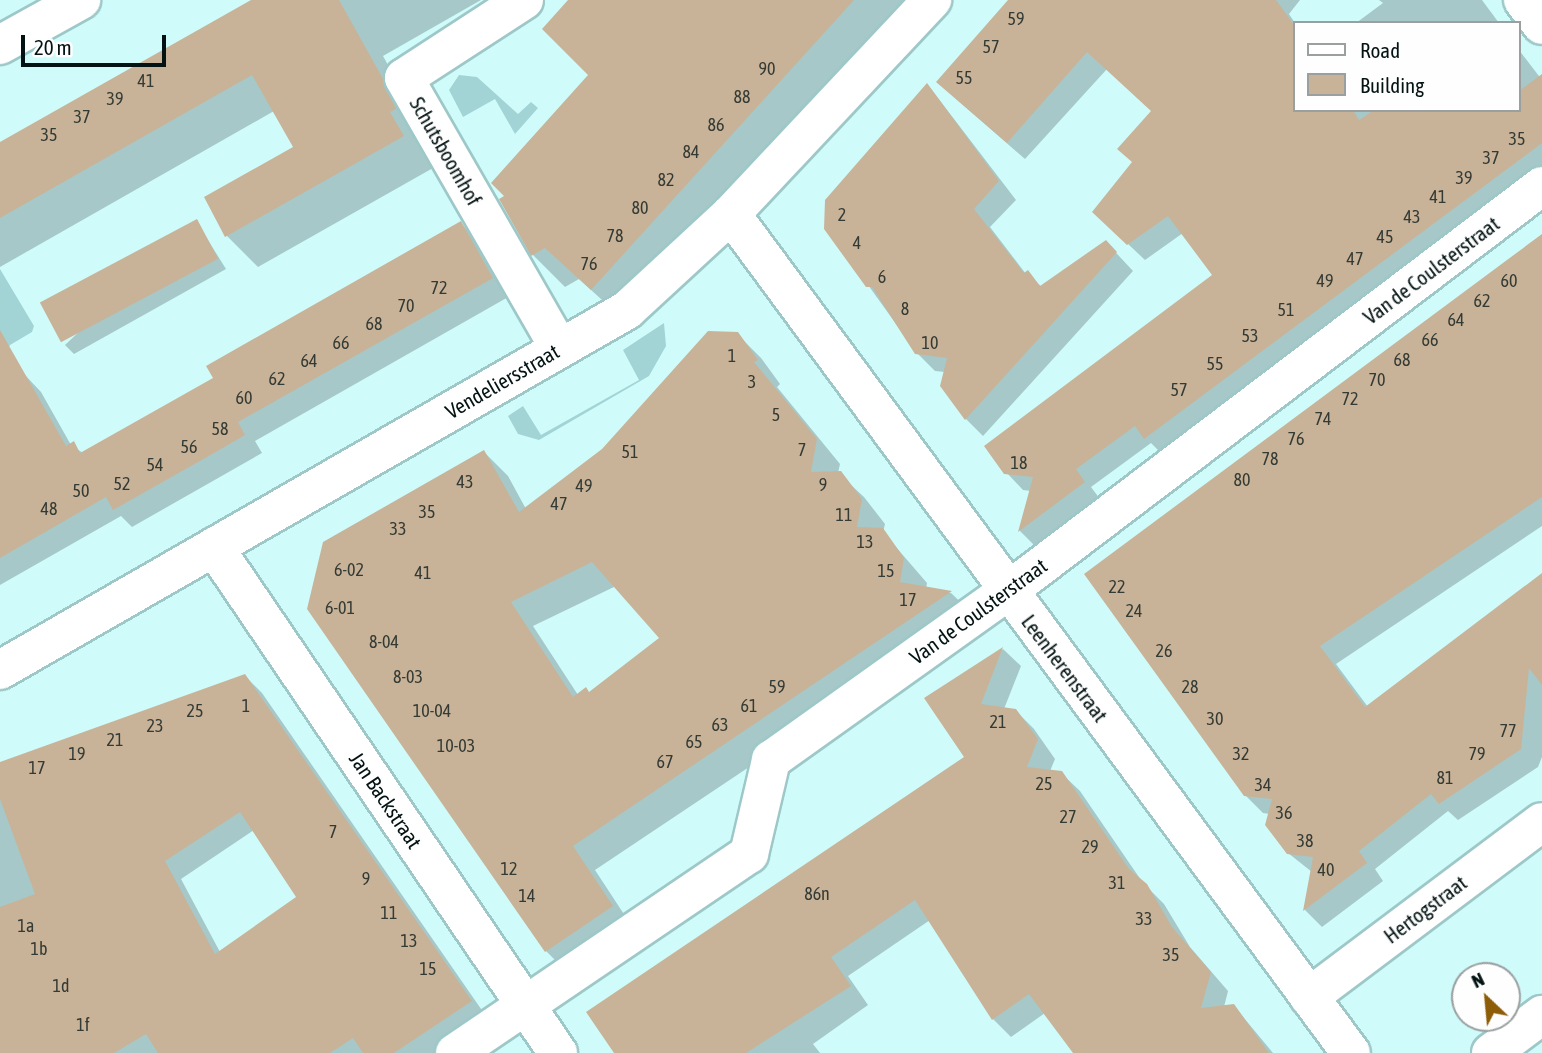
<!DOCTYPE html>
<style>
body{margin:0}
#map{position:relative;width:1542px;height:1053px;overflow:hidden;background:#d0fbfb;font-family:"Asap Condensed",sans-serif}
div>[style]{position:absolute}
.green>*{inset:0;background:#a3d4d5}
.shadow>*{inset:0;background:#0003}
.building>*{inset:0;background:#c8b398;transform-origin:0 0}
.roads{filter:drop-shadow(2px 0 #9ec8c8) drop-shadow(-2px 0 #9ec8c8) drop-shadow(0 2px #9ec8c8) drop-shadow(0 -2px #9ec8c8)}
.minor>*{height:38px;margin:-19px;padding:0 19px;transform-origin:19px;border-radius:19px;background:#fff}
span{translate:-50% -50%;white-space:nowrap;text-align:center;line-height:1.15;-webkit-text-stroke:5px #fefefe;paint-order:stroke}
.number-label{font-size:18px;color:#343a34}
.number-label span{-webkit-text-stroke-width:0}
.street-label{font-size:21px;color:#031212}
.legend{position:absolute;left:1293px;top:21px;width:228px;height:91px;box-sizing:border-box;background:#fefefe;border:2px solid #9aa0a0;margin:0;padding:9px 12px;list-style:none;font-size:21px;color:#031212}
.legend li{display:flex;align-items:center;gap:14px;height:35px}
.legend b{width:35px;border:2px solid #9aa0a0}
.north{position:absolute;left:1451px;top:962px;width:70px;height:70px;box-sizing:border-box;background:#fefefe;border:2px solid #9aa0a0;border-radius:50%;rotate:334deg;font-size:19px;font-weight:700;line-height:28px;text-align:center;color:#031212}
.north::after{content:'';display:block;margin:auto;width:24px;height:32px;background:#8e5d08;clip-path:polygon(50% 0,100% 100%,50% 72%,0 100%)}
.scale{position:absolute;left:21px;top:35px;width:145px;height:32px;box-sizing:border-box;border:4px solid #031212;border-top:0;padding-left:9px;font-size:21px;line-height:24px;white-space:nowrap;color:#031212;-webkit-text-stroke:5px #fefefe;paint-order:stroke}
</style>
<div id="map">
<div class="green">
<div style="clip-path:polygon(459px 75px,477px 77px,518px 114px,531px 102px,538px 108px,515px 134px,495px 99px,463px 117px,449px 90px)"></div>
<div style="clip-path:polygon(0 269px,34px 326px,32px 332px,10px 345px,0 368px)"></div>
<div style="clip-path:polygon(664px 323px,666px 346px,649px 376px,539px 440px,518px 434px,508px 416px,523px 406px,541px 435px,639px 380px,623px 350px)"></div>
</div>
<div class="shadow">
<div style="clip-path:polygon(254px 0,481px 0,383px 56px,413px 110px,433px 168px,258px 267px,227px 236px,207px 197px,295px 148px,274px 111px,0 267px,0 145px)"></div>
<div style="clip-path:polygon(570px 0,916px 0,624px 320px,579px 279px,565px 287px,533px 255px,506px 197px,591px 75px)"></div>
<div style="clip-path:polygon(1011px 0,1300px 0,1289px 14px,1295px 23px,1295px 110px,1519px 110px,1519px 50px,1542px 80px,1542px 172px,1162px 454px,1151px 443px,1091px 487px,1100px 499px,1036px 547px,1020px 531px,1031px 491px,1023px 490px,1006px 472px,1214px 275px,1183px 233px,1145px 260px,1111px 228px,1152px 111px,1107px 69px,1025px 159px,955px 98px)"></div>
<div style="clip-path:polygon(1379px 0,1482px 0,1499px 23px,1356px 23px,1383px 3px)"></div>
<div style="clip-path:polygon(928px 85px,1016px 200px,990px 227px,1026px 274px,1042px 287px,1106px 242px,1133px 271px,983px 436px,966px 419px,945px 372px,935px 371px,917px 353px,868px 285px)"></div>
<div style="clip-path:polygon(196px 221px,226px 269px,74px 354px,65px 345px)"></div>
<div style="clip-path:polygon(460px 223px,478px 240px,510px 296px,255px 441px,262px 453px,132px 527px,121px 516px,0 585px,0 388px,24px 374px,41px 392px,71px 445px,83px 453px,215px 379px)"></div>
<div style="clip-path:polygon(1542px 236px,1542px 526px,1336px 664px,1368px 707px,1542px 575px,1542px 757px,1538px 767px,1458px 820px,1448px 811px,1375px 869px,1383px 881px,1322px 927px,1305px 910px,1312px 872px,1288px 853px,1270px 814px,1263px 813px,1245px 795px,1087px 575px)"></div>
<div style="clip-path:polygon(evenodd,737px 334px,761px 358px,780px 384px,777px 387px,840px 464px,838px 473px,864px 497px,885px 524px,883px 532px,927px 583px,926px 589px,951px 593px,975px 616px,595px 870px,635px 931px,570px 975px,546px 951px,484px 452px,508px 476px,526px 509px,603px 451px,737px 334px,616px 586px,662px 638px,589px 693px,578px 695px,533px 626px,616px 586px)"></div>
<div style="clip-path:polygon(1003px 649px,1021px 666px,1004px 709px,1015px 710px,1034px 729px,1055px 759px,1050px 771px,1061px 773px,1080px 791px,1143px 883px,1164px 904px,1190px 947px,1228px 991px,1224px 1007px,1234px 1006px,1273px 1053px,1075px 1053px,1045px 1013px,1011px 1037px,993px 1019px,930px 920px,848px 976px,868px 1005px,813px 1044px,820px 1053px,617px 1053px,966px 758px,926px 698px)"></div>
<div style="clip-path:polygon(evenodd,245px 676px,262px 693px,488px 1019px,436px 1053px,0 1053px,0 764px,245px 676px,254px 830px,299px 897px,220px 952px,181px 879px,254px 830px)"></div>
</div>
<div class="building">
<div style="clip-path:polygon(251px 0,339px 0,382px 77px,396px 109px,390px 112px,404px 136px,225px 237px,204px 197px,293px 147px,252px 75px,0 218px,0 142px)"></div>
<div style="clip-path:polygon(568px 0,854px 0,591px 290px,545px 248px,531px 256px,499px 199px,504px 196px,491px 183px,588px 75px,542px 29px)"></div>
<div style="clip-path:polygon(1008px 0,1276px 0,1295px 26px,1295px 110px,1353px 110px,1359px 120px,1374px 110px,1519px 110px,1519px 91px,1542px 74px,1542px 143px,1144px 439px,1135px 426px,1076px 469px,1085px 482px,1018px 532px,1033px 477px,1004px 474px,984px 446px,1212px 275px,1168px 216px,1127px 245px,1092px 212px,1132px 162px,1117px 149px,1151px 111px,1087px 52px,1007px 143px,936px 82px)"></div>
<div style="clip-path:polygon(927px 83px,999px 181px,974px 209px,1024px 273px,1028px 270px,1040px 286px,1106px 240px,1117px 252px,965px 420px,940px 386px,947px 358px,915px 354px,872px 287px,866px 287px,824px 229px,825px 200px)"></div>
<div style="left:197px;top:219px;width:45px;height:178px;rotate:62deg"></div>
<div style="clip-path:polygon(461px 221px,493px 278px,238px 422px,245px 435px,214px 453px,113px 510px,106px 497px,0 558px,0 330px,66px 446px,74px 441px,80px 453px,213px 378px,206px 366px)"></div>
<div style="clip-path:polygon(1542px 234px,1542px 497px,1320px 646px,1365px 707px,1542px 573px,1542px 685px,1529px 668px,1521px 749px,1439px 804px,1431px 794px,1359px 851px,1367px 863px,1303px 911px,1313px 857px,1287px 854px,1265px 825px,1272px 799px,1244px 796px,1084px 574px)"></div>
<div style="clip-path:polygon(evenodd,708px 331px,738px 332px,758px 360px,754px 362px,817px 439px,811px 472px,841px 471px,862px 499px,857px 527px,883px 528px,904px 558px,900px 582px,952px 591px,573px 846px,613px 906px,545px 952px,307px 609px,323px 542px,484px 450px,519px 512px,602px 449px,708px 331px,592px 562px,659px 638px,589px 692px,586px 687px,573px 697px,511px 602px,592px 562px)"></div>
<div style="clip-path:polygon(1003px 647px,981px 704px,1016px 709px,1038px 739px,1027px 767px,1062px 771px,1129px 869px,1147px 884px,1172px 927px,1211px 972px,1201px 1008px,1234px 1004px,1269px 1053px,1073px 1053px,1029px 994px,992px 1020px,915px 900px,831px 957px,851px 986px,746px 1053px,614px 1053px,586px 1012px,964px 757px,924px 698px)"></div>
<div style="clip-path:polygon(evenodd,245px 674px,472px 1001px,394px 1053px,363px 1053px,353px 1038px,330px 1053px,158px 1053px,146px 1034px,114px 1053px,0 1053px,0 907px,35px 894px,0 799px,0 762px,245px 674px,240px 812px,296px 897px,215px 954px,165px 861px,240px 812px)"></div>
</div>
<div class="roads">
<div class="minor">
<div style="left:524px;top:0;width:143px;rotate:147deg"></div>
<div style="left:404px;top:78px;width:311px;rotate:60.1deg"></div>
<div style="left:1523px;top:0;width:31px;rotate:53deg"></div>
<div style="left:0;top:45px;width:93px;rotate:-29.1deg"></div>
<div style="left:731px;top:214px;width:1043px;rotate:53.54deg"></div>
<div style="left:214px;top:547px;width:612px;rotate:55.79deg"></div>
<div style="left:0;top:670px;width:723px;rotate:-29.86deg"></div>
<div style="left:627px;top:310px;width:142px;rotate:-42.7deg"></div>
<div style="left:731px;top:214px;width:294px;rotate:-46.8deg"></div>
<div style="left:1309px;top:997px;width:291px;rotate:-36.9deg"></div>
<div style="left:455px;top:1053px;width:355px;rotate:-34.1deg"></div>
<div style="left:749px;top:854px;width:97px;rotate:-76.8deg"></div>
<div style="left:771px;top:760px;width:291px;rotate:-35.5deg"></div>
<div style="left:1008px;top:591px;width:670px;rotate:-37.18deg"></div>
<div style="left:1491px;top:1053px;width:64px;rotate:-36.7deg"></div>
</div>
</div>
<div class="number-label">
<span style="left:1016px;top:19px">59</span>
<span style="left:991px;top:47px">57</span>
<span style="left:767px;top:69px">90</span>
<span style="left:964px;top:78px">55</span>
<span style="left:146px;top:81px">41</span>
<span style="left:742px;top:97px">88</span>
<span style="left:115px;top:99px">39</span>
<span style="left:82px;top:117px">37</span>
<span style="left:716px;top:125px">86</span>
<span style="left:49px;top:135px">35</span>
<span style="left:1517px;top:139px">35</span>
<span style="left:691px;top:152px">84</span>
<span style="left:1491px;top:158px">37</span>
<span style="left:1464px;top:178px">39</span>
<span style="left:666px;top:180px">82</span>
<span style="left:1438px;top:197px">41</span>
<span style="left:640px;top:208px">80</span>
<span style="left:842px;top:215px">2</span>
<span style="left:1412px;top:217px">43</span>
<span style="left:615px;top:236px">78</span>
<span style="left:1385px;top:237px">45</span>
<span style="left:857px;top:243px">4</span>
<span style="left:1355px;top:259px">47</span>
<span style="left:589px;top:264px">76</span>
<span style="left:882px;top:277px">6</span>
<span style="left:1325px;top:281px">49</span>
<span style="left:1509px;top:281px">60</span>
<span style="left:439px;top:288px">72</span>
<span style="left:1482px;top:301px">62</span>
<span style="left:406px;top:306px">70</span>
<span style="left:905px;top:309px">8</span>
<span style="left:1286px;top:310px">51</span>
<span style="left:1456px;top:320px">64</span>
<span style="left:374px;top:324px">68</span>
<span style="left:1250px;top:336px">53</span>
<span style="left:1430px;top:340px">66</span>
<span style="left:341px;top:343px">66</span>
<span style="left:930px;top:343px">10</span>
<span style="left:732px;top:356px">1</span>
<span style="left:1402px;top:360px">68</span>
<span style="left:309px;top:361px">64</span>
<span style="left:1215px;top:364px">55</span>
<span style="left:277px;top:379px">62</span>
<span style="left:1377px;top:380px">70</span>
<span style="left:752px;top:382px">3</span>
<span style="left:1179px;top:390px">57</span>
<span style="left:244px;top:398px">60</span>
<span style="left:1350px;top:399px">72</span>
<span style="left:776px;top:415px">5</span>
<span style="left:1323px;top:419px">74</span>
<span style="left:220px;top:429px">58</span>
<span style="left:1296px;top:439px">76</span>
<span style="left:189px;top:447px">56</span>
<span style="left:802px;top:450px">7</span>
<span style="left:630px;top:452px">51</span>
<span style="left:1270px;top:459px">78</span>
<span style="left:1019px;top:463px">18</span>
<span style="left:155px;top:465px">54</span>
<span style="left:1242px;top:480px">80</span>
<span style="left:465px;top:482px">43</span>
<span style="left:122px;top:484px">52</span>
<span style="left:823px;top:485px">9</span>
<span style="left:584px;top:486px">49</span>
<span style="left:81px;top:491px">50</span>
<span style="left:559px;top:504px">47</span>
<span style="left:49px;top:509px">48</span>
<span style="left:427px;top:512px">35</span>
<span style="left:844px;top:515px">11</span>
<span style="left:398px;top:529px">33</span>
<span style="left:865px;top:542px">13</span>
<span style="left:349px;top:570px">6-02</span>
<span style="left:886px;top:571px">15</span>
<span style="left:423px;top:573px">41</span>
<span style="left:1117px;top:587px">22</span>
<span style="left:908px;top:600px">17</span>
<span style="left:340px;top:608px">6-01</span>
<span style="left:1134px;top:611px">24</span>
<span style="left:384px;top:642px">8-04</span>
<span style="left:1164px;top:651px">26</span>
<span style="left:408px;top:677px">8-03</span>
<span style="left:777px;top:687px">59</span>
<span style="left:1190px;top:687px">28</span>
<span style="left:246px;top:706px">1</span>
<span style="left:749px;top:706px">61</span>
<span style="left:195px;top:711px">25</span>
<span style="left:432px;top:711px">10-04</span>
<span style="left:1215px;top:719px">30</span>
<span style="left:998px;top:722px">21</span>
<span style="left:720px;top:725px">63</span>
<span style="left:155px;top:726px">23</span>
<span style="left:1508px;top:731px">77</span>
<span style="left:115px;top:740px">21</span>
<span style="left:694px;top:742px">65</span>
<span style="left:456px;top:746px">10-03</span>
<span style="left:77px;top:754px">19</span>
<span style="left:1241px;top:754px">32</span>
<span style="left:1477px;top:754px">79</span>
<span style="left:665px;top:762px">67</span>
<span style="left:37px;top:768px">17</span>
<span style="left:1445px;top:778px">81</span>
<span style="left:1044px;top:784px">25</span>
<span style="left:1263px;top:785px">34</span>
<span style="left:1284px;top:813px">36</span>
<span style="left:1068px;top:817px">27</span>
<span style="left:333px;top:832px">7</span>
<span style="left:1305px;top:841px">38</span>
<span style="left:1090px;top:847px">29</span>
<span style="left:509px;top:869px">12</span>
<span style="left:1326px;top:870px">40</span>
<span style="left:366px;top:879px">9</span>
<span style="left:1117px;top:883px">31</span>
<span style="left:817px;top:894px">86n</span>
<span style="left:527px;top:896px">14</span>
<span style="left:389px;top:913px">11</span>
<span style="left:1144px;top:919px">33</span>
<span style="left:26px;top:926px">1a</span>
<span style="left:409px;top:941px">13</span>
<span style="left:39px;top:949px">1b</span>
<span style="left:1171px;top:955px">35</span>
<span style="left:428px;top:969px">15</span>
<span style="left:61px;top:986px">1d</span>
<span style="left:83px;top:1025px">1f</span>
</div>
<div class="street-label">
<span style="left:446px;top:151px;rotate:60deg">Schutsboomhof</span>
<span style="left:1431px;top:270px;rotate:-37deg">Van de Coulsterstraat</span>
<span style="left:502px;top:381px;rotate:-30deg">Vendeliersstraat</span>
<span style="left:978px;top:611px;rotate:-36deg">Van de Coulsterstraat</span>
<span style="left:1065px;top:668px;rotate:53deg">Leenherenstraat</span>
<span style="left:386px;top:800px;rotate:56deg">Jan Backstraat</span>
<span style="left:1425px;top:909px;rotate:-37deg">Hertogstraat</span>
</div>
<ul class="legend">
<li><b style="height:9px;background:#fff"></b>Road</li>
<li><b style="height:19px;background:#c8b398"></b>Building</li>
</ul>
<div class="north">N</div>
<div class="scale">20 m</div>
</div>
